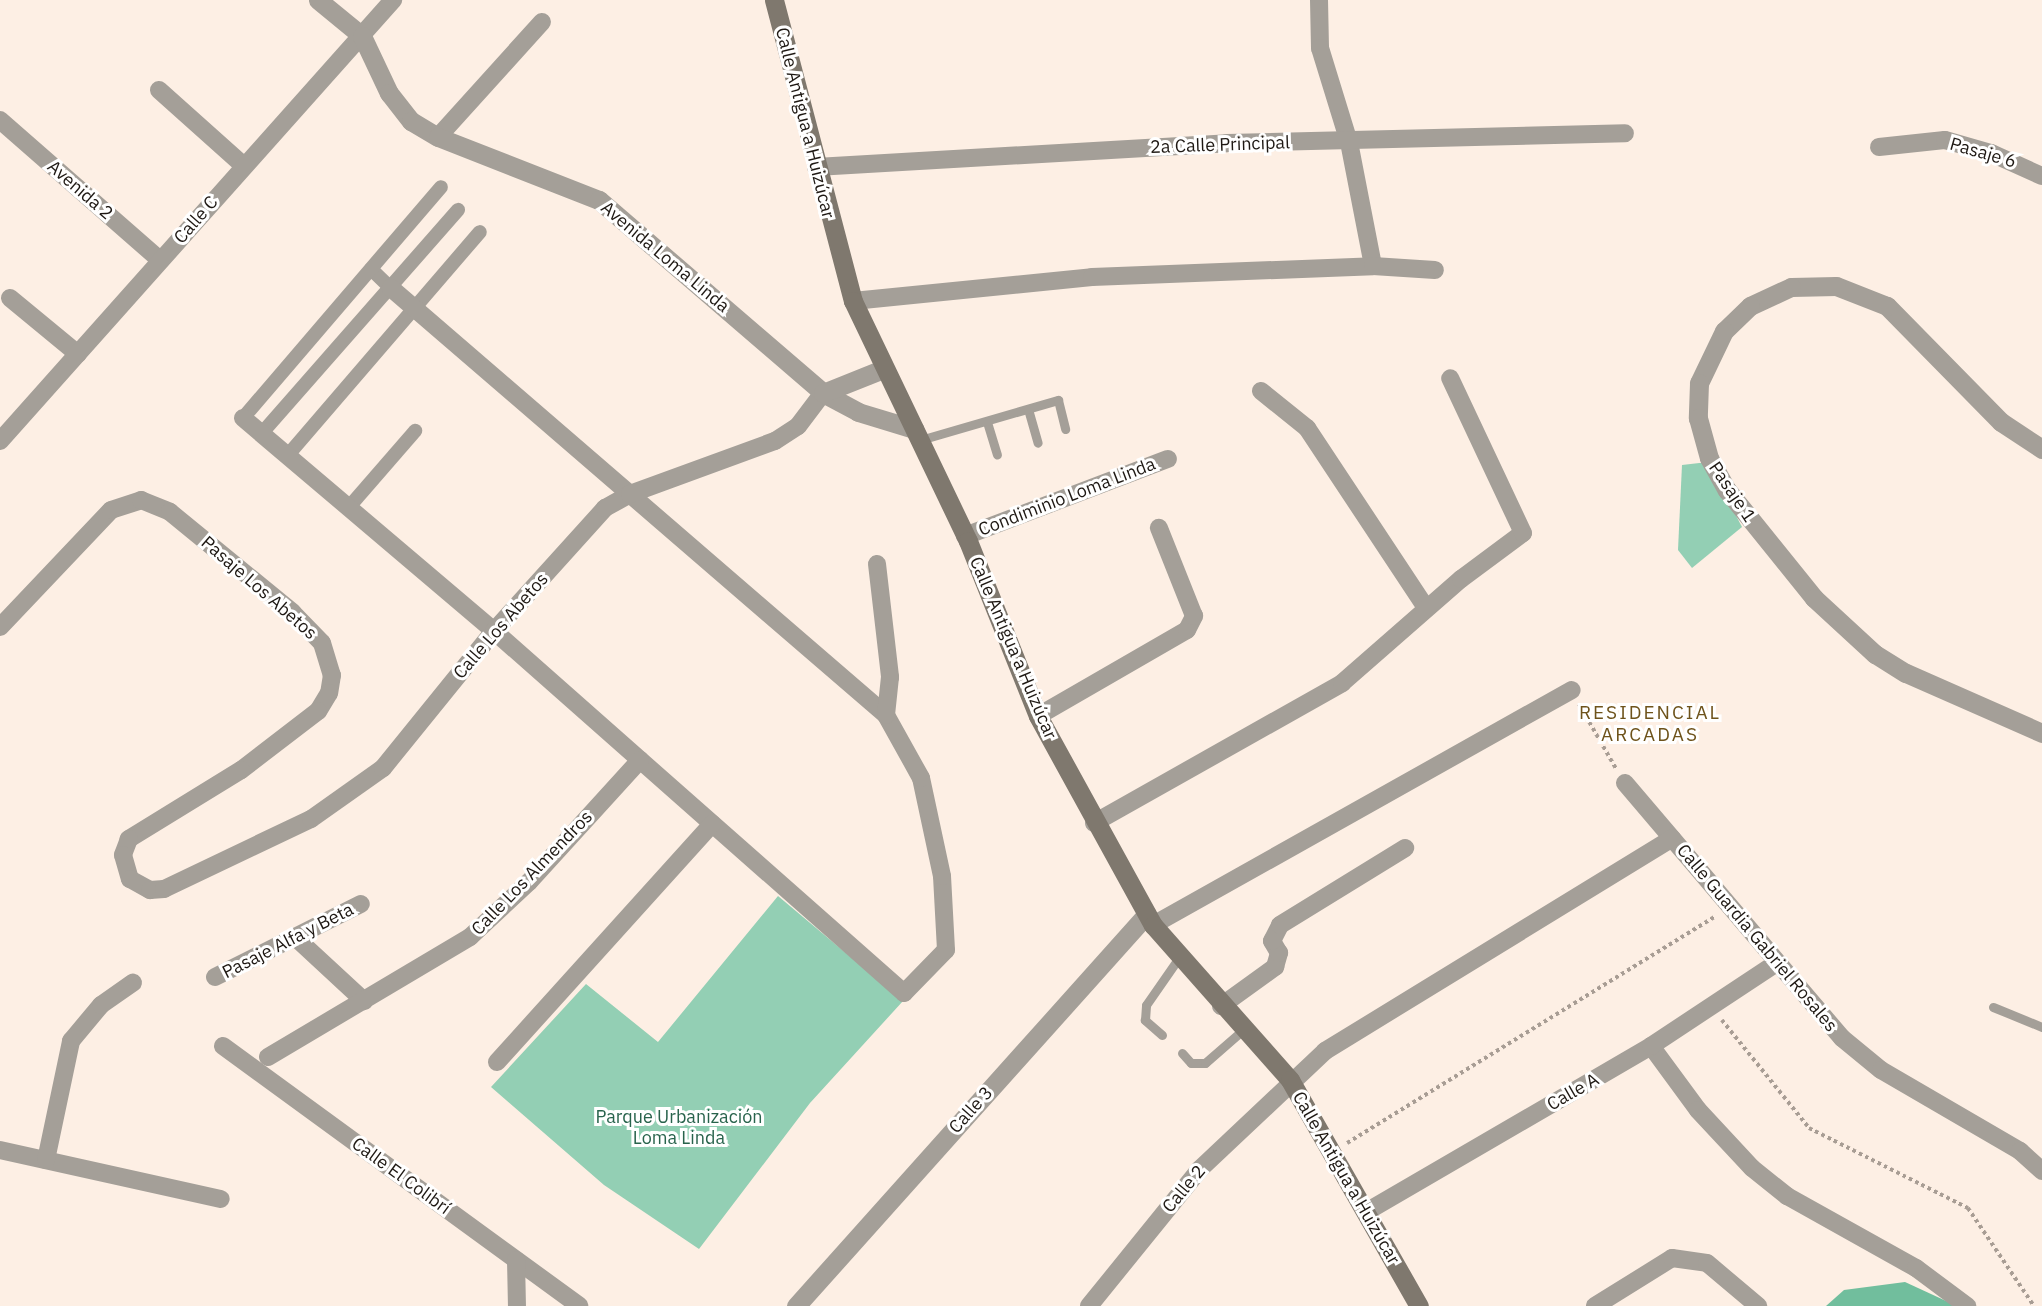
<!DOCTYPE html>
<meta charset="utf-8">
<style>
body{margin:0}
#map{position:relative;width:2042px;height:1306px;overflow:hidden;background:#fdefe4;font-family:"IBM Plex Sans",sans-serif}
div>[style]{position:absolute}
.green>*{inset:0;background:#93cfb4}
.forest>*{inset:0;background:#71be9d}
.path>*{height:3.5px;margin-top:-1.75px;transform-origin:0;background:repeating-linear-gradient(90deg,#a89d94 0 3.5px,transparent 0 7px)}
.service>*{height:9px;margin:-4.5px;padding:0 4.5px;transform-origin:4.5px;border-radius:4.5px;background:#a49f98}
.pedestrian>*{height:14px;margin:-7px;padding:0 7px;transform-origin:7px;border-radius:7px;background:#a49f98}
.minor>*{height:18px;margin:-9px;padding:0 9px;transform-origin:9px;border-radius:9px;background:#a49f98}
.tertiary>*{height:19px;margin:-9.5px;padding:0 9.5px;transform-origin:9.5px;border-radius:9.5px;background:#a49f98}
.secondary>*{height:19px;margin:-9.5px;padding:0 9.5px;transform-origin:9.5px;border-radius:9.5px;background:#7f786e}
span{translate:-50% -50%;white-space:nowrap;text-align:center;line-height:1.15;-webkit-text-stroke:6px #fff;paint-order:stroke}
.street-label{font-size:18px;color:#1e1813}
.park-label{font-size:18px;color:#28634c}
.neighbourhood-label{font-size:19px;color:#6e531b;letter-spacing:2px}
</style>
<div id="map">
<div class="green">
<div style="clip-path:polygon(1708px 462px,1742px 527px,1692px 568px,1678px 550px,1682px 465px)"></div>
<div style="clip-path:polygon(778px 896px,903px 1001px,810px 1103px,699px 1249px,604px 1185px,491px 1087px,586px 984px,658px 1042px)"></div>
</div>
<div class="forest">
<div style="clip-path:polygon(1905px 1282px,1957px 1306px,1826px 1306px,1844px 1290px)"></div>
</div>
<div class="path">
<div style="left:1579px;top:704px;width:76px;rotate:60.1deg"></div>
<div style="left:1722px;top:1020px;width:139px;rotate:51.1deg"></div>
<div style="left:1809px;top:1128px;width:178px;rotate:26.7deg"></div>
<div style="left:1968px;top:1208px;width:118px;rotate:56deg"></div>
<div style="left:1347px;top:1143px;width:433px;rotate:-31.6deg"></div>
</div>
<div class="service">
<div style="left:1028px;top:409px;width:35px;rotate:74deg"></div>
<div style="left:987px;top:422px;width:34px;rotate:73deg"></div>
<div style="left:920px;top:440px;width:144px;rotate:-16.2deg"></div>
<div style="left:1058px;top:400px;width:30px;rotate:76deg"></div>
<div style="left:1993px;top:1007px;width:53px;rotate:22.2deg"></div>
<div style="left:1162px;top:1035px;width:23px;rotate:-139deg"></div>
<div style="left:1145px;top:1020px;width:15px;rotate:-86deg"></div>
<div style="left:1146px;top:1005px;width:60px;rotate:-55.2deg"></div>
<div style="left:1182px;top:1053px;width:13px;rotate:48deg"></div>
<div style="left:1191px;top:1063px;width:14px"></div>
<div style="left:1205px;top:1063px;width:50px;rotate:-41deg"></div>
</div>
<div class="pedestrian">
<div style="left:371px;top:269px;width:28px;rotate:44deg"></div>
<div style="left:243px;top:418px;width:304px;rotate:-49.4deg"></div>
<div style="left:262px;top:433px;width:297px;rotate:-48.7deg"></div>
<div style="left:288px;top:455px;width:294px;rotate:-49.3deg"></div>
<div style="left:349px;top:507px;width:101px;rotate:-49deg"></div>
</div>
<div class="minor">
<div style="left:1319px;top:0;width:48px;rotate:88.8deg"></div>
<div style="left:1320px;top:48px;width:98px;rotate:72.9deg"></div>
<div style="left:1349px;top:142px;width:126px;rotate:79deg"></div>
<div style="left:159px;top:90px;width:114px;rotate:41.8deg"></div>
<div style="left:0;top:120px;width:213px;rotate:41.2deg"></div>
<div style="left:438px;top:137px;width:155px;rotate:-47.9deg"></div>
<div style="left:1879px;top:147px;width:66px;rotate:-6.1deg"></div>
<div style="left:1945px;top:140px;width:48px;rotate:15.8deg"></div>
<div style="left:1991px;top:153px;width:56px;rotate:24.3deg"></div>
<div style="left:816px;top:167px;width:412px;rotate:-3.3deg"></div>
<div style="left:1227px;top:143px;width:398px;rotate:-1.4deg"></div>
<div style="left:10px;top:298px;width:88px;rotate:39.5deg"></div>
<div style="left:853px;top:301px;width:240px;rotate:-5.7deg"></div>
<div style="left:1092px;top:277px;width:281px;rotate:-2.2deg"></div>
<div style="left:1373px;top:266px;width:62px;rotate:3.7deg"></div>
<div style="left:1261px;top:391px;width:59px;rotate:38.8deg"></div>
<div style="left:1307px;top:428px;width:216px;rotate:56.5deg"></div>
<div style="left:243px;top:418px;width:329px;rotate:40.3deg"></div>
<div style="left:494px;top:631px;width:547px;rotate:41.44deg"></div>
<div style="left:904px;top:993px;width:60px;rotate:-45.7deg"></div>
<div style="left:946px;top:950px;width:74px;rotate:-93.1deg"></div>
<div style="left:942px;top:876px;width:100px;rotate:-102.1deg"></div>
<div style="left:921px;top:778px;width:72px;rotate:-119.1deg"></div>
<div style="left:886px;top:715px;width:654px;rotate:-139.22deg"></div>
<div style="left:0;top:441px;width:591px;rotate:-48.29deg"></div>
<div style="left:965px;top:536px;width:217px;rotate:-20.8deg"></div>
<div style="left:877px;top:564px;width:114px;rotate:83.4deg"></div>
<div style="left:890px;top:677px;width:38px;rotate:96deg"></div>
<div style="left:0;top:627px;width:161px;rotate:-46.5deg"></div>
<div style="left:111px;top:510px;width:32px;rotate:-18deg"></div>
<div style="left:141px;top:500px;width:31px;rotate:22deg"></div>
<div style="left:170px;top:512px;width:158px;rotate:39.3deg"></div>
<div style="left:292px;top:612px;width:43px;rotate:45.9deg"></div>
<div style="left:322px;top:643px;width:34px;rotate:73deg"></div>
<div style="left:332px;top:675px;width:18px;rotate:99deg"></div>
<div style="left:329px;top:693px;width:21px;rotate:121deg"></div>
<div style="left:318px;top:711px;width:97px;rotate:142.5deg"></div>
<div style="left:241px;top:770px;width:132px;rotate:148.4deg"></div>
<div style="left:129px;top:839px;width:17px;rotate:111deg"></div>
<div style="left:123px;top:855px;width:25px;rotate:74deg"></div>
<div style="left:130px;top:879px;width:23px;rotate:29deg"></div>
<div style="left:150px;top:890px;width:14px;rotate:-4deg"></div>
<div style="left:164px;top:889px;width:163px;rotate:-25.5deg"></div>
<div style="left:311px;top:819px;width:88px;rotate:-35.3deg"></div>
<div style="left:383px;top:768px;width:176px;rotate:-51deg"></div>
<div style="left:494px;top:631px;width:166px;rotate:-47.9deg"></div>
<div style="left:605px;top:508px;width:29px;rotate:-29deg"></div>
<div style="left:630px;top:494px;width:154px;rotate:-20.1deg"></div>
<div style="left:775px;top:441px;width:27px;rotate:-33deg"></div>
<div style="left:798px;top:426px;width:41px;rotate:-52.9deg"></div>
<div style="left:1038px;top:716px;width:172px;rotate:-30deg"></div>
<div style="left:1187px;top:630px;width:16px;rotate:-63deg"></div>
<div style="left:1194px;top:616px;width:95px;rotate:-111.7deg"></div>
<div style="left:1625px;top:783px;width:335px;rotate:49.6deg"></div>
<div style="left:1842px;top:1038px;width:50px;rotate:39.4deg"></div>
<div style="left:1881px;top:1070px;width:161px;rotate:30.2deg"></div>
<div style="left:2020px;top:1151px;width:30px;rotate:42deg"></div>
<div style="left:1094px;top:823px;width:285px;rotate:-29.4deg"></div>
<div style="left:1342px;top:683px;width:158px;rotate:-41.2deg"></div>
<div style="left:1461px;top:579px;width:77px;rotate:-36.6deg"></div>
<div style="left:1523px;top:533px;width:171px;rotate:-115.2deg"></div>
<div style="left:1153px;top:925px;width:480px;rotate:-29.3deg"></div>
<div style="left:296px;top:938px;width:93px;rotate:42.8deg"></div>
<div style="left:215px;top:977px;width:163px;rotate:-26.6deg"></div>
<div style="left:1221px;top:1006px;width:67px;rotate:-35.8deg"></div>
<div style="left:1275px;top:967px;width:15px;rotate:-74deg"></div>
<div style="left:1279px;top:953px;width:14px;rotate:-120deg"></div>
<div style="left:1272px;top:941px;width:18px;rotate:-63deg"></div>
<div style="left:1280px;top:925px;width:147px;rotate:-31.6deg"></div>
<div style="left:223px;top:1046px;width:441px;rotate:36.1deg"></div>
<div style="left:1651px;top:1046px;width:79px;rotate:53.7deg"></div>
<div style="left:1698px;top:1110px;width:79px;rotate:47deg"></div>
<div style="left:1752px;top:1168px;width:45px;rotate:38.7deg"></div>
<div style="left:1787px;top:1196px;width:148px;rotate:29.2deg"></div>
<div style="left:1916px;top:1268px;width:64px;rotate:36.7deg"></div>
<div style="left:268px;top:1057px;width:235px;rotate:-30.7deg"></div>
<div style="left:470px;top:937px;width:81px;rotate:-43deg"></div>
<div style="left:529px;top:882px;width:165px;rotate:-47.7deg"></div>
<div style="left:497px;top:1062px;width:321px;rotate:-47.9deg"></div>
<div style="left:0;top:1150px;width:226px;rotate:12.5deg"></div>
<div style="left:46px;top:1160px;width:122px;rotate:-78.1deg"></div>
<div style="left:71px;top:1041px;width:47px;rotate:-50.2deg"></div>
<div style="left:101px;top:1005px;width:39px;rotate:-35deg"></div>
<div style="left:1366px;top:1212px;width:330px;rotate:-30.2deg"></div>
<div style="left:1651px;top:1046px;width:149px;rotate:-33.5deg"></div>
<div style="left:516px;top:1260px;width:46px;rotate:88.8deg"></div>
<div style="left:1089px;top:1306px;width:176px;rotate:-51deg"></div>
<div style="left:1200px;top:1169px;width:172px;rotate:-43.3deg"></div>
<div style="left:1325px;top:1051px;width:407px;rotate:-31.5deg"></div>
<div style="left:1595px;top:1306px;width:91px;rotate:-31.9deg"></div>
<div style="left:1672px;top:1258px;width:35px;rotate:8deg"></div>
<div style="left:1707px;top:1263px;width:67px;rotate:40.1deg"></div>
</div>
<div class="tertiary">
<div style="left:318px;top:0;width:57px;rotate:39.3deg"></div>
<div style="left:362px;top:36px;width:63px;rotate:64.7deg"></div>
<div style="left:389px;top:93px;width:36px;rotate:52deg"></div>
<div style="left:411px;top:121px;width:31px;rotate:31deg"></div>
<div style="left:438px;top:137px;width:173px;rotate:21.4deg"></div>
<div style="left:599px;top:200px;width:296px;rotate:40.7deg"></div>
<div style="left:823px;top:393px;width:40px;rotate:28deg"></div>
<div style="left:858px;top:412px;width:59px;rotate:16.9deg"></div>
<div style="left:823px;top:393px;width:65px;rotate:-21.8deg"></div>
<div style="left:2042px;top:449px;width:49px;rotate:-146.6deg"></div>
<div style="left:2001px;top:422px;width:163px;rotate:-134.5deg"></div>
<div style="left:1887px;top:306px;width:55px;rotate:-158.6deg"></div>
<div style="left:1836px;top:286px;width:45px;rotate:178.7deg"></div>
<div style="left:1791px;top:287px;width:45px;rotate:155.1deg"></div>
<div style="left:1750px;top:306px;width:36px;rotate:136deg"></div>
<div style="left:1724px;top:331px;width:58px;rotate:115.7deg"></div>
<div style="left:1699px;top:383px;width:35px;rotate:92deg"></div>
<div style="left:1698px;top:418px;width:41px;rotate:74.6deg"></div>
<div style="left:1709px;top:458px;width:37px;rotate:61deg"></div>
<div style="left:1727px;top:490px;width:139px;rotate:51.1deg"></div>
<div style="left:1814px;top:598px;width:83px;rotate:42.6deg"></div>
<div style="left:1875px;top:654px;width:36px;rotate:32deg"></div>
<div style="left:1906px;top:673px;width:149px;rotate:23.8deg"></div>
<div style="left:796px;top:1306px;width:526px;rotate:-48.16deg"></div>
</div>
<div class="secondary">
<div style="left:774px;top:0;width:311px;rotate:75.3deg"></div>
<div style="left:853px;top:301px;width:266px;rotate:64.4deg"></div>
<div style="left:968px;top:541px;width:188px;rotate:68.2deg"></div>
<div style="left:1038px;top:716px;width:239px;rotate:61.2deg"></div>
<div style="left:1153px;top:925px;width:207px;rotate:48.5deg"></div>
<div style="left:1290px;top:1080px;width:260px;rotate:60.3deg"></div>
</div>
<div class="street-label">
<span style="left:805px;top:123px;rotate:76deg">Calle Antigua a Huizúcar</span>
<span style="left:1220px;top:145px;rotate:-2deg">2a Calle Principal</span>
<span style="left:1983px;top:153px;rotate:16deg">Pasaje 6</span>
<span style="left:80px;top:190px;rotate:41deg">Avenida 2</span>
<span style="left:196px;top:220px;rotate:-49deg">Calle C</span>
<span style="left:665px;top:257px;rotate:40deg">Avenida Loma Linda</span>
<span style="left:1732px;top:492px;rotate:56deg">Pasaje 1</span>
<span style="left:1067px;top:497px;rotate:-21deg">Condiminio Loma Linda</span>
<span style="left:259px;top:588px;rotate:41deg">Pasaje Los Abetos</span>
<span style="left:501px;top:626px;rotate:-49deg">Calle Los Abetos</span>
<span style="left:1013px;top:648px;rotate:67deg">Calle Antigua a Huizúcar</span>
<span style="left:532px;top:873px;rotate:-46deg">Calle Los Almendros</span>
<span style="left:1757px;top:938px;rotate:50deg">Calle Guardia Gabriel Rosales</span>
<span style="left:288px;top:941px;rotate:-27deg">Pasaje Alfa y Beta</span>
<span style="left:1573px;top:1092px;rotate:-30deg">Calle A</span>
<span style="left:971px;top:1110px;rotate:-48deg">Calle 3</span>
<span style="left:401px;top:1176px;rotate:36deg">Calle El Colibrí</span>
<span style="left:1346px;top:1178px;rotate:60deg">Calle Antigua a Huizúcar</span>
<span style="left:1184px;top:1189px;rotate:-50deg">Calle 2</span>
</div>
<div class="park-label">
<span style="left:679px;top:1128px">Parque Urbanización<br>Loma Linda</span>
</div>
<div class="neighbourhood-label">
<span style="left:1650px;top:724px">RESIDENCIAL<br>ARCADAS</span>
</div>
</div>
